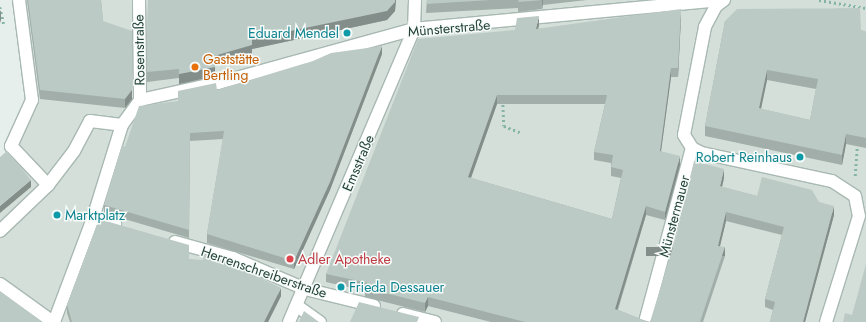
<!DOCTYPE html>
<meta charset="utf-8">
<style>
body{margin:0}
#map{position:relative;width:866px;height:322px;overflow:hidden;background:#e6efeb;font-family:Jost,sans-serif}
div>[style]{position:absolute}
.built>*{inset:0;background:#d4dfda}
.path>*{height:2.5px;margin-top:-1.25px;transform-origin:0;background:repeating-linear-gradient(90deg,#84b4a5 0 2px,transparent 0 5px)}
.roads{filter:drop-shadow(1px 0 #a8b8b2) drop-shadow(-1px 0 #a8b8b2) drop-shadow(0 1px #a8b8b2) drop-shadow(0 -1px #a8b8b2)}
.minor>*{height:12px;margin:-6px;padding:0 6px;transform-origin:6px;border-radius:6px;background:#fff}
.wall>*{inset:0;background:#a1aea9}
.shaded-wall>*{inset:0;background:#838d89;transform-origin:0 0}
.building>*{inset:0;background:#bbcac4}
.dots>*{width:11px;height:11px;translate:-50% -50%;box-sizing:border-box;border:2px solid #f7fbf9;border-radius:50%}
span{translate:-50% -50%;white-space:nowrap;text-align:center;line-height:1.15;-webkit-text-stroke:3px #f7fbf9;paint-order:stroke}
.street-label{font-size:14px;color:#23433a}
.culture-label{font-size:14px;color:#0d838f}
.right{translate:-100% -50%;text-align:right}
.left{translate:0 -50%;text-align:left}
.food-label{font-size:14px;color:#c56008}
.health-label{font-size:14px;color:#be3a42}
</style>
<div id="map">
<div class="built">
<div style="clip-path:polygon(24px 0,866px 0,866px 322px,0 322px,0 163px,11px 154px,36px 105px)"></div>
</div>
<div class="path">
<div style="left:819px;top:0;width:48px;rotate:9.7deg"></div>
<div style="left:0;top:7px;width:17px;rotate:77deg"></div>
<div style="left:503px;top:100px;width:26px;rotate:88deg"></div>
<div style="left:504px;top:126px;width:18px;rotate:22deg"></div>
<div style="left:855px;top:176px;width:32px;rotate:-86deg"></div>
</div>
<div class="roads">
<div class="minor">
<div style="left:19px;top:0;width:101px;rotate:82.6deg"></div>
<div style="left:32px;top:100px;width:51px;rotate:114.5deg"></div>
<div style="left:11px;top:146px;width:54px;rotate:46.5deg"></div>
<div style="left:139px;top:0;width:100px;rotate:89.4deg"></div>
<div style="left:724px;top:0;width:10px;rotate:143deg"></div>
<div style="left:716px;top:6px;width:24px;rotate:118deg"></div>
<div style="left:705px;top:27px;width:110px;rotate:101deg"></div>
<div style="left:684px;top:135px;width:15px;rotate:58deg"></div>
<div style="left:692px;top:148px;width:11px;rotate:27deg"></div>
<div style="left:702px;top:153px;width:133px;rotate:12.2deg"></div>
<div style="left:832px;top:181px;width:27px;rotate:33deg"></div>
<div style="left:855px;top:196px;width:20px;rotate:79deg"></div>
<div style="left:859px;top:216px;width:111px;rotate:107.3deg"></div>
<div style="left:140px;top:100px;width:80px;rotate:-12.3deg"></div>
<div style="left:218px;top:83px;width:203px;rotate:-15.4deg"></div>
<div style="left:414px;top:29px;width:305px;rotate:-5.4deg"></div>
<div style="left:93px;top:218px;width:23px;rotate:15deg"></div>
<div style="left:0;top:231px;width:66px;rotate:-43.8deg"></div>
<div style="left:48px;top:185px;width:43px;rotate:-52.6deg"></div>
<div style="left:74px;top:151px;width:34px;rotate:-62deg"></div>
<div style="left:90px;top:121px;width:32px;rotate:7deg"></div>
<div style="left:175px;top:242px;width:60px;rotate:15.4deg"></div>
<div style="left:233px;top:258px;width:78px;rotate:23.3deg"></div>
<div style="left:305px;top:289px;width:71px;rotate:13.8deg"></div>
<div style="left:0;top:284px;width:65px;rotate:35.6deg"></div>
<div style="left:297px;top:306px;width:28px;rotate:35deg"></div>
<div style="left:403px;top:314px;width:33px;rotate:14deg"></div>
<div style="left:54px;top:322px;width:111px;rotate:-69.4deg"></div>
<div style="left:93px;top:218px;width:97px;rotate:-72.7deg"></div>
<div style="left:122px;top:125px;width:31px;rotate:-54deg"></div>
<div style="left:289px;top:322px;width:319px;rotate:-66.9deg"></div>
<div style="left:414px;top:29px;width:29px;rotate:-88deg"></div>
<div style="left:645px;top:322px;width:180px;rotate:-74.9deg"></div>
</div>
</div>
<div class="wall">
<div style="clip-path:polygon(27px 0,101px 0,103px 21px,132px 99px,125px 108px,40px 99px)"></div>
<div style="clip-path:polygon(148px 0,396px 0,395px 11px,387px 20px,252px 49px,252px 55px,215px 65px,215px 76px,179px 84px,179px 78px,147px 82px)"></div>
<div style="clip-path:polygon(427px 0,587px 0,543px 5px,542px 9px,518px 12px,518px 8px,426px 13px)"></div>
<div style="clip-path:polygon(evenodd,681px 17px,678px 77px,671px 77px,661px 151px,680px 165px,665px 220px,646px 215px,618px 310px,643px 320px,650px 322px,724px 178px,722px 187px,757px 196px,819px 202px,834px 215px,805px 322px,770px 322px,773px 310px,765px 307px,765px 299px,782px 235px,726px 221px,720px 246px,725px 256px,703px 322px,491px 322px,428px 306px,425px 312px,365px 297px,365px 291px,326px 282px,326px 274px,515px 30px,539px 25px,538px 29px,681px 17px,497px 104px,605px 104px,594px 152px,594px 160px,611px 163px,611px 176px,621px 178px,612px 219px,471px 178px,497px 104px)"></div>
<div style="clip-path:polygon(evenodd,725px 21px,861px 30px,866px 32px,866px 148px,846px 144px,842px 165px,705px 136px,705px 126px,725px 21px,767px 80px,816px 89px,810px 120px,761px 109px,767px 80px)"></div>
<div style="clip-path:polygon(382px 54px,330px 190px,294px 269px,207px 243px,207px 234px,223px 139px,190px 141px,189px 238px,104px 213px,104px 205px,125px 147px,178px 101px,217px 90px)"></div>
<div style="clip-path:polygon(189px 259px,281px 296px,268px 322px,70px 322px,67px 313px,67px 305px)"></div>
</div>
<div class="shaded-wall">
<div style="clip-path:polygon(396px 0,395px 11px,387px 20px,252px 49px,252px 55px,214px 65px,214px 56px,252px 39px)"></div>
<div style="clip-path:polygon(542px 0,543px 0,542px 9px)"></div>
<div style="clip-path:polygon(681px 9px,681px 17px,678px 77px,678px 68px)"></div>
<div style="clip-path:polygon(1px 10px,1px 20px,0 23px,0 12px)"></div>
<div style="clip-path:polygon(539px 16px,539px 25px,536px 38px,536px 29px)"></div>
<div style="clip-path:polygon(132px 31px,132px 99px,125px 108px,125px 99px)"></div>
<div style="clip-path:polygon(382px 46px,382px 54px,330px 190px,294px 269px,294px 261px)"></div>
<div style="clip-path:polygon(215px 67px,215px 76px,179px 84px,179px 74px)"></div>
<div style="clip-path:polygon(671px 68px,671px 77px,660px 159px,660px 151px)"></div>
<div style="clip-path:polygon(767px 70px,767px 80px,759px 118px,759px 108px)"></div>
<div style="clip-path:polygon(497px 95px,497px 104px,468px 186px,468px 177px)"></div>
<div style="clip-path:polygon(846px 134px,846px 144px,842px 165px,842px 155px)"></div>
<div style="clip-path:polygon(680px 156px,680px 165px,665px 220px,665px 212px)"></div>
<div style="clip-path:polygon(724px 169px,724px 178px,720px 195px,720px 186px)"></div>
<div style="clip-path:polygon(31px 180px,31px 187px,0 213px,0 206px)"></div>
<div style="clip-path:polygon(646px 206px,646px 215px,615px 317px,615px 309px)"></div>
<div style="clip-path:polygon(834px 206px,834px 215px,805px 322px,803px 322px)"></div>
<div style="clip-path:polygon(726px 212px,726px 221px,718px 254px,718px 246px)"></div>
<div style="left:725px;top:247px;width:9px;height:79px;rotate:90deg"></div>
<div style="clip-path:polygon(281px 288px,281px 296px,268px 322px,264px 322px)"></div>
<div style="clip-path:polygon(428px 297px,428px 306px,425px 312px,425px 303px)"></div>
</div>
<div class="building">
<div style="clip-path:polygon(28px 0,101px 0,103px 21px,132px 31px,132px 90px,125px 99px,40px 90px)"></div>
<div style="clip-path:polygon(148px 0,395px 0,395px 2px,387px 11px,252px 39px,252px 45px,214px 56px,215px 67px,179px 74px,179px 69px,147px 72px)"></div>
<div style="clip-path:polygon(427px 0,491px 0,426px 4px)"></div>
<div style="clip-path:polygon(519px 0,542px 0,518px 2px)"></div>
<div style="clip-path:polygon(evenodd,860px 8px,861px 30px,866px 32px,866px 138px,846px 134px,842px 155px,705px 126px,725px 21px,737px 9px,860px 8px,767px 70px,818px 79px,810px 120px,759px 108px,767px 70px)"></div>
<div style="clip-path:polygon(evenodd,681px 9px,678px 68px,671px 68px,660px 151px,680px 156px,665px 212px,646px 206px,615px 309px,643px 320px,650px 322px,677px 234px,694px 161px,724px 169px,720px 186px,757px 196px,762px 177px,812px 190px,819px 202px,834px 206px,803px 322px,770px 322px,775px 302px,765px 299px,784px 227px,726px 212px,718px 246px,725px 247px,700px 322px,525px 322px,428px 297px,425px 303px,365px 288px,368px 283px,326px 274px,418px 39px,515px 30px,517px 18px,539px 16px,536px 29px,681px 9px,497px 95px,607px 95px,594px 152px,613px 155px,611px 167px,623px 170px,612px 219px,468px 177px,497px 95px)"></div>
<div style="clip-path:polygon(382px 46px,330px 182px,294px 261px,207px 234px,224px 131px,190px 133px,189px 230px,104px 205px,122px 145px,125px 147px,139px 106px,178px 101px,178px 91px,216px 83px,217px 90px,313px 61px,331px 53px)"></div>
<div style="clip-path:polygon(7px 151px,31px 180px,0 206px,0 157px)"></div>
<div style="clip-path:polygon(99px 219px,189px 245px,189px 259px,203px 260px,204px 251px,281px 288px,264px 322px,72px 322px,67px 305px)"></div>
<div style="clip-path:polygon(866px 264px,866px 322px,843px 322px,845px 313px,852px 315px)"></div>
<div style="clip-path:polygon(0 291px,42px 322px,0 322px)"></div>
<div style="clip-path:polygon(359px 302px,419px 317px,417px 322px,350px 322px)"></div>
<div style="clip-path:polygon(304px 311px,319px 322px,299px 322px)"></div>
</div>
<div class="dots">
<div style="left:347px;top:33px;background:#0f9aa8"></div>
<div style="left:195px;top:67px;background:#e8710a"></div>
<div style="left:800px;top:157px;background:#0f9aa8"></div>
<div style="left:57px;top:215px;background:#0f9aa8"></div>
<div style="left:290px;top:259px;background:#e0444e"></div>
<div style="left:341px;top:287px;background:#0f9aa8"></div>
</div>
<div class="street-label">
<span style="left:449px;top:28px;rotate:-5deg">Münsterstraße</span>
<span style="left:139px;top:50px;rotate:-91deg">Rosenstraße</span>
<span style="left:358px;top:163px;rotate:-67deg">Emsstraße</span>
<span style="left:674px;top:216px;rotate:-75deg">Münstermauer</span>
<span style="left:264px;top:272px;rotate:19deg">Herrenschreiberstraße</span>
</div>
<div class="culture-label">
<span class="right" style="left:339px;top:33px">Eduard Mendel</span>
<span class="right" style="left:792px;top:157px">Robert Reinhaus</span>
<span class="left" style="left:65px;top:215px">Marktplatz</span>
<span class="left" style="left:349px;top:287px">Frieda Dessauer</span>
</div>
<div class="food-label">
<span class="left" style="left:203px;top:67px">Gaststätte<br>Bertling</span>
</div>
<div class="health-label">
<span class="left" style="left:298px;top:259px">Adler Apotheke</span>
</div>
</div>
